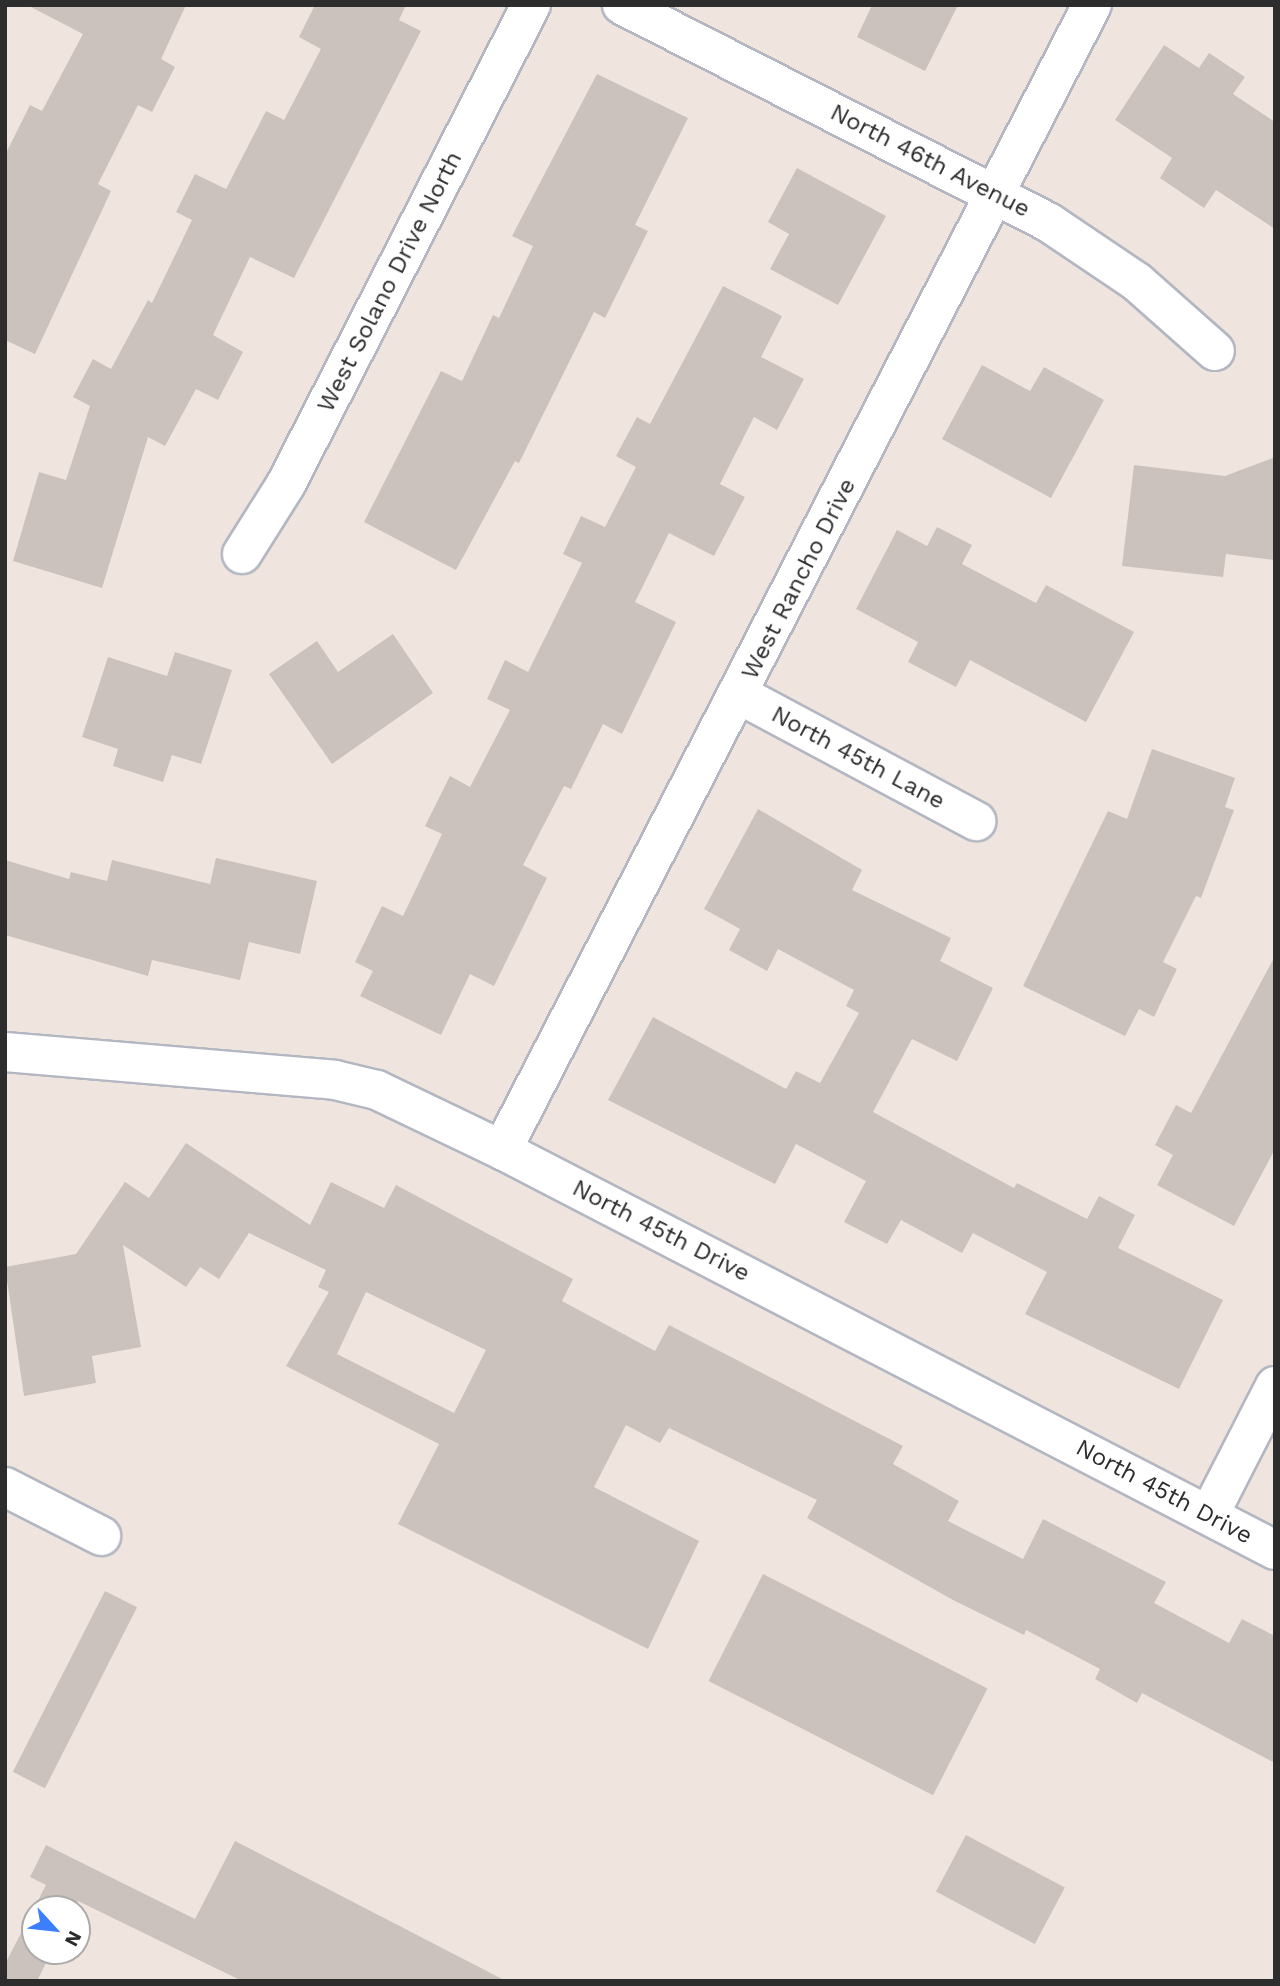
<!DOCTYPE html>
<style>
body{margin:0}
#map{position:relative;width:1280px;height:1986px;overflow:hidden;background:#f0e5de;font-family:"Work Sans",sans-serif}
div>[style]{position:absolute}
.building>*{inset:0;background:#cbc2bd;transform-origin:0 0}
.roads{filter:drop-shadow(2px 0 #b2b7c2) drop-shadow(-2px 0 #b2b7c2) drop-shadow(0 2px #b2b7c2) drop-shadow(0 -2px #b2b7c2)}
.minor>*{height:38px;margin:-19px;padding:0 19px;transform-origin:19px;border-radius:19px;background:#fff}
span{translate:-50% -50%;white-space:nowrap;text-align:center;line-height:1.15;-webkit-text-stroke:5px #fff;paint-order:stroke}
.street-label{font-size:24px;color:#2d2d2d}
.frame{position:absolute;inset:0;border:7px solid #2d2d2d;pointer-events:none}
.north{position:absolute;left:21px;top:1895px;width:70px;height:70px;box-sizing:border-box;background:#fff;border:2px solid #ababab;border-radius:50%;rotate:117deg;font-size:19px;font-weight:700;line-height:28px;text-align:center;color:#2d2d2d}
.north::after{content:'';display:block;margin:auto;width:24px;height:32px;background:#3b7fff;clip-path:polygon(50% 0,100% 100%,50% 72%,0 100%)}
</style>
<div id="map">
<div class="building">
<div style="clip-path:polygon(27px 5px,186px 5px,161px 59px,175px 67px,152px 112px,138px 105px,98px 184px,111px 191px,35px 354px,5px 340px,5px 155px,30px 105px,42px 111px,83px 34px)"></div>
<div style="clip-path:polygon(315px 5px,406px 5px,399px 20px,421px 31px,294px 278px,250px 257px,213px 335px,243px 352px,218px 400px,196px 389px,165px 446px,148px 437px,102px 588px,13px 561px,39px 472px,66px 480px,90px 406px,73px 397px,93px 359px,111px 369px,148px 300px,152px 303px,192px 220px,176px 212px,195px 174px,226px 189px,266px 111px,284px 120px,321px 49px,299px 37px)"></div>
<div style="clip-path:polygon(872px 5px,958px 5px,925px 71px,857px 37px)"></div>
<div style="clip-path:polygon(1164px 45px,1199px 68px,1209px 53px,1245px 77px,1233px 94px,1275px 122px,1275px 229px,1216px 190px,1204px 208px,1160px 178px,1172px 158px,1115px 120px)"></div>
<div style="clip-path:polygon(597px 74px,688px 118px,635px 225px,648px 231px,605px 318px,594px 312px,519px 463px,515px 461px,456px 570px,364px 522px,441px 371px,462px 381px,493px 315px,499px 318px,533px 246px,512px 236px)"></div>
<div style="clip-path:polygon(797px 168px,886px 216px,838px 305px,770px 269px,789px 234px,768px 222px)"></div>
<div style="clip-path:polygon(723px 286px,782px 316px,761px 357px,804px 379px,777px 430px,754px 417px,720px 484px,745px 497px,714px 556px,669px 533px,635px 602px,676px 622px,622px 734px,603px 724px,571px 789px,564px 786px,523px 865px,547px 878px,494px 986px,470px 974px,441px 1035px,360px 996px,373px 971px,355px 962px,382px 906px,403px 916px,442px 834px,425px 826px,450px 776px,470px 787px,510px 710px,487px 699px,505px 660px,528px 672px,582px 563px,563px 554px,581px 516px,605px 527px,636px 467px,616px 456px,637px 417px,650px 424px)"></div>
<div style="clip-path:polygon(982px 365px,1030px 391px,1044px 367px,1104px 400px,1051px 498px,942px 439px)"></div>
<div style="clip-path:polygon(1275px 457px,1275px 560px,1226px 554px,1223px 577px,1122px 566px,1134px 465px,1225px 476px)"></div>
<div style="clip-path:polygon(937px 527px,972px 545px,962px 564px,1036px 603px,1046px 585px,1134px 632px,1086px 722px,970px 660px,956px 687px,908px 662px,918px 642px,856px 609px,897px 530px,927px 546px)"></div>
<div style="clip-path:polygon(393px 634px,433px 693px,332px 764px,269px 674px,317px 641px,338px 672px)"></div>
<div style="clip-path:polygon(175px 652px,232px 670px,201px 764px,172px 755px,163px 782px,113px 766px,118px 749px,82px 737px,108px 657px,167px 676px)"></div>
<div style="clip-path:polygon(1152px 749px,1235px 778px,1225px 807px,1234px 810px,1201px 898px,1196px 896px,1163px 962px,1177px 969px,1154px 1017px,1139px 1009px,1125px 1036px,1023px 986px,1108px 811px,1127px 819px)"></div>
<div style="clip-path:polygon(758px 809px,862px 870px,852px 890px,951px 938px,940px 961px,993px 988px,957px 1061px,912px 1039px,873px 1112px,1014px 1188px,1017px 1183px,1087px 1219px,1099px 1196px,1135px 1215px,1118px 1248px,1223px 1300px,1179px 1389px,1025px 1314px,1047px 1272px,973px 1233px,962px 1253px,901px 1220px,887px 1244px,844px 1222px,866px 1181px,796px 1144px,775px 1184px,608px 1100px,653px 1017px,786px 1089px,796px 1071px,820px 1083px,859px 1013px,846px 1006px,854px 990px,778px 949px,767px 971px,729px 950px,740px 929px,704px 909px)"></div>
<div style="clip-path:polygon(216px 858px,317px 881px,300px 954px,249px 942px,240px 980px,152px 960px,148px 976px,5px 935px,5px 860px,69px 879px,71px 872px,107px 881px,112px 860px,210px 884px)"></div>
<div style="clip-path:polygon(1275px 956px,1275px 1149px,1234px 1226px,1157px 1185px,1173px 1155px,1155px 1145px,1176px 1105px,1191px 1113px)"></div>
<div style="clip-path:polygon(evenodd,186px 1143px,310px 1225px,331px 1182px,384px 1208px,396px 1185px,573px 1279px,562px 1301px,655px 1351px,669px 1325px,903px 1446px,893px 1464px,959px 1501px,948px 1521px,1023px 1559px,1043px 1519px,1166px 1582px,1154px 1603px,1229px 1643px,1242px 1619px,1275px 1636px,1275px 1763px,1142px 1693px,1137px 1703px,1095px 1679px,1100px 1669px,1026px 1630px,1024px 1635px,953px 1600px,807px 1518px,817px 1500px,669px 1428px,660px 1443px,626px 1425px,594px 1487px,699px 1541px,648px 1649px,398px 1524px,439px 1444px,286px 1366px,329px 1292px,318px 1287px,326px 1270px,249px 1233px,219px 1279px,200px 1267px,186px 1287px,123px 1245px,141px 1347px,92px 1356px,96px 1383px,24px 1396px,5px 1267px,76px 1254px,125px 1182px,149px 1198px,186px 1143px,366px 1292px,486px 1350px,454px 1413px,337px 1354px,366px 1292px)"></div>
<div style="left:763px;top:1574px;width:252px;height:120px;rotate:27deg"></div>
<div style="left:105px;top:1591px;width:36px;height:203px;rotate:27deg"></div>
<div style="left:966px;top:1835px;width:112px;height:64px;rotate:28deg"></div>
<div style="clip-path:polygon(235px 1841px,506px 1981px,242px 1981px,78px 1901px,73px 1909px,35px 1909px,35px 1951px,52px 1951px,37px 1981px,5px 1981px,5px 1964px,46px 1885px,30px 1877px,46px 1845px,195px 1919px)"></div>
</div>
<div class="roads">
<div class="minor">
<div style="left:622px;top:5px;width:478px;rotate:27deg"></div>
<div style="left:1048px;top:222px;width:107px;rotate:34deg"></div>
<div style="left:1137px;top:282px;width:104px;rotate:41.5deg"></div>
<div style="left:242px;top:554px;width:83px;rotate:-57.8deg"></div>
<div style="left:286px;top:484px;width:538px;rotate:-62.91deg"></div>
<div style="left:740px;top:695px;width:268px;rotate:28.1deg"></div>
<div style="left:5px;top:1052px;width:331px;rotate:4.8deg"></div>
<div style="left:335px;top:1080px;width:43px;rotate:13.4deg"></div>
<div style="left:377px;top:1090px;width:139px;rotate:25.6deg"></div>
<div style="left:502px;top:1150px;width:870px;rotate:27.36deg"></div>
<div style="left:502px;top:1150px;width:1288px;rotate:-62.74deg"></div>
<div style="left:5px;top:1487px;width:108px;rotate:27deg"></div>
<div style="left:1209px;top:1515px;width:145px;rotate:-62.9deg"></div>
</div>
</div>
<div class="street-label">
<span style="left:930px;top:161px;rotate:27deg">North 46th Avenue</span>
<span style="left:390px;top:282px;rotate:-63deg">West Solano Drive North</span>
<span style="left:799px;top:579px;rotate:-63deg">West Rancho Drive</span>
<span style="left:858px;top:758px;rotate:28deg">North 45th Lane</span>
<span style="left:661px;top:1231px;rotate:27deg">North 45th Drive</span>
<span style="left:1164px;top:1492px;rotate:28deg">North 45th Drive</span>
</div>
<div class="frame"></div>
<div class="north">N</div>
</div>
